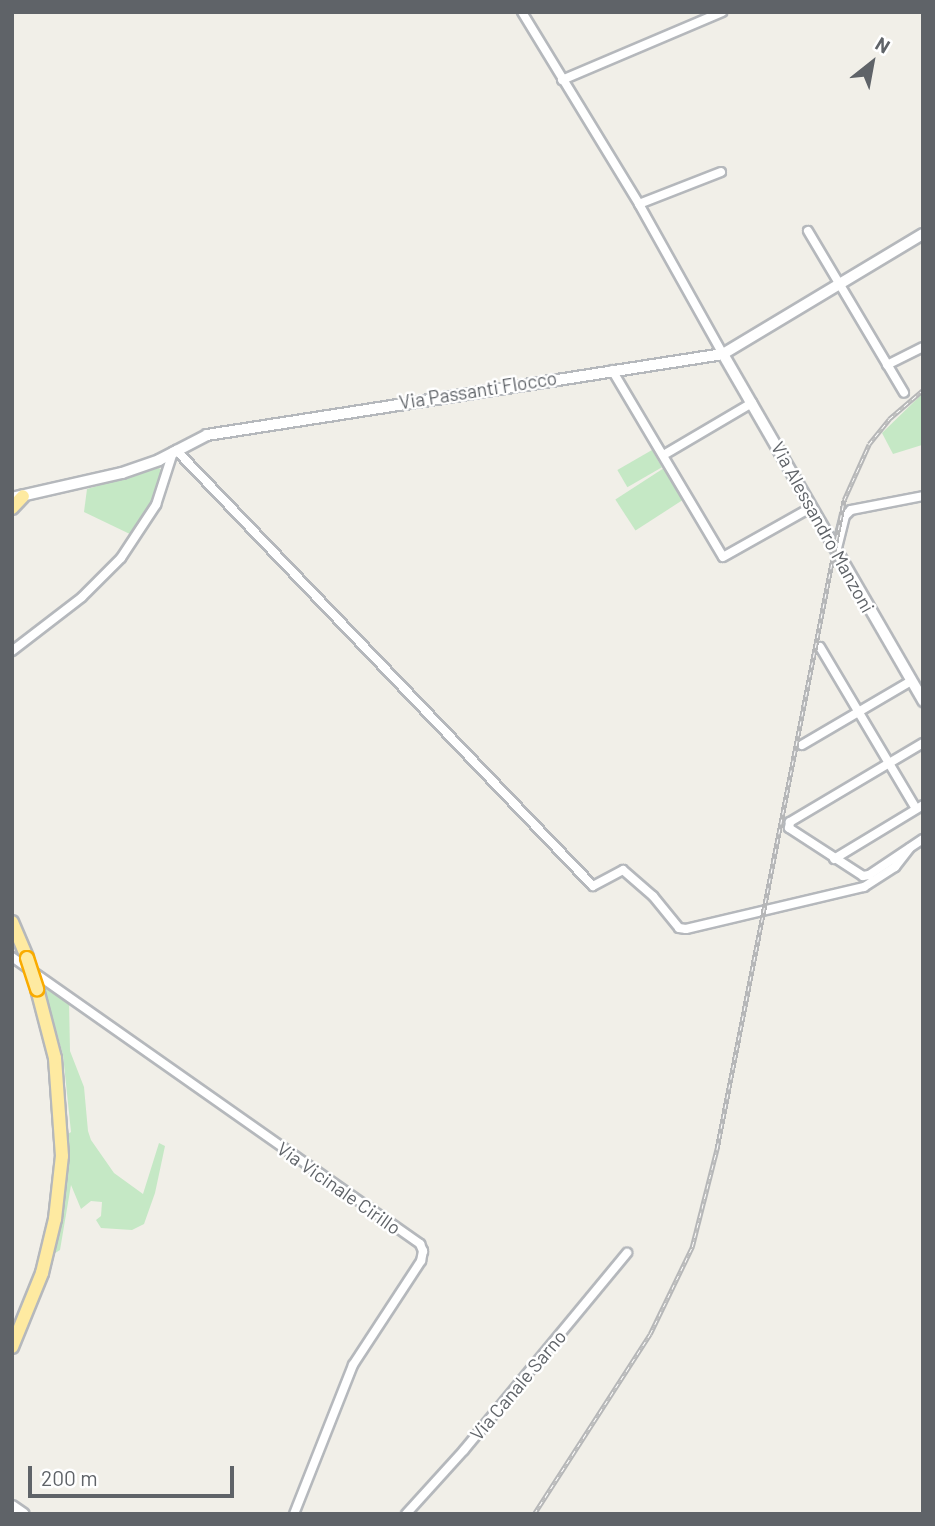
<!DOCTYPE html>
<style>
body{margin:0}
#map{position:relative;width:935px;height:1526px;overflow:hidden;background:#f1efe8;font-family:Barlow,sans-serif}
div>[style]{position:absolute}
.green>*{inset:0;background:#c5e8c5;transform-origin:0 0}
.roads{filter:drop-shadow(2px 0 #b5b8bc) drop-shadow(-2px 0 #b5b8bc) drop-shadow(0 2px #b5b8bc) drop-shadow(0 -2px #b5b8bc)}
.minor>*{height:8px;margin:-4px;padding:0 4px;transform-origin:4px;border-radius:4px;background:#fff}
.tertiary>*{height:10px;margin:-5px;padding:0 5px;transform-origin:5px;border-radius:5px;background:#fff}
.secondary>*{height:10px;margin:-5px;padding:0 5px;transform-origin:5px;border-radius:5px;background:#fff}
.trunk>*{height:12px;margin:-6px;padding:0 6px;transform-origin:6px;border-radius:6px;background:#feeaa1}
.rail>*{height:4.5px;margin-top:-2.25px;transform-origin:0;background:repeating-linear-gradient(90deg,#fff 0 5px,#b6b7b8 0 10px);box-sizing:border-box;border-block:2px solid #b6b7b8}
.bridges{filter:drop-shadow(2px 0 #f9ab00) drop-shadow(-2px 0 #f9ab00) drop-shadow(0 2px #f9ab00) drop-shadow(0 -2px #f9ab00)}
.trunk-bridge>*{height:12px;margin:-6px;padding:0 6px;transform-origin:6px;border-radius:6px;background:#feeaa1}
span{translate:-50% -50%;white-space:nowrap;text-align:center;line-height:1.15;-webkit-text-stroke:5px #fff;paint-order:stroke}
.street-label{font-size:19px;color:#5f6368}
.frame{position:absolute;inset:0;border:14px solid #5f6368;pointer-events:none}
.north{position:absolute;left:837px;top:28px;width:70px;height:70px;-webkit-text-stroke:5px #fff;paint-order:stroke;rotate:31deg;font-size:19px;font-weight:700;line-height:28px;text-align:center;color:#5f6368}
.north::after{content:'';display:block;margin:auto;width:24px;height:32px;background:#5f6368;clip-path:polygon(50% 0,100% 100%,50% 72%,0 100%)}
.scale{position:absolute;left:28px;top:1466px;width:206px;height:32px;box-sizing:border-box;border:4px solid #5f6368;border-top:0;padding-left:9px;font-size:21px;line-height:24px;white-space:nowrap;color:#5f6368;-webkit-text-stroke:5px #fff;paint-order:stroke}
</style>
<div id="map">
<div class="green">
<div style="clip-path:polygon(923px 393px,922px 445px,893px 454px,882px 433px)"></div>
<div style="left:652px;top:450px;width:20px;height:40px;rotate:60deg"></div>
<div style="clip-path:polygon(159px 468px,164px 472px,155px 499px,134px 536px,84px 512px,87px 489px)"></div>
<div style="left:664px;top:468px;width:37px;height:58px;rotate:57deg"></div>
<div style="clip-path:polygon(43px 983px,69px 1001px,70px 1051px,84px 1087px,88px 1131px,91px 1140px,114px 1173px,143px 1194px,159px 1143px,165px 1146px,155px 1193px,144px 1224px,132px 1230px,101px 1228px,96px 1220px,101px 1216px,102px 1202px,91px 1201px,81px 1209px,71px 1185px,60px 1250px,52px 1255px,65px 1187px,68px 1134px,71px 1132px,63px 1055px)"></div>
</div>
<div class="roads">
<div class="minor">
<div style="left:522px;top:12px;width:225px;rotate:58.6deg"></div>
<div style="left:639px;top:204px;width:172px;rotate:60.8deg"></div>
<div style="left:562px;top:80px;width:174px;rotate:-23deg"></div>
<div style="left:639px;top:204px;width:88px;rotate:-21.3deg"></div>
<div style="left:808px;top:231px;width:188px;rotate:59.3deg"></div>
<div style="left:887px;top:365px;width:40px;rotate:-26.6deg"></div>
<div style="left:612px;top:370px;width:217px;rotate:59.3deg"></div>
<div style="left:723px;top:557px;width:102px;rotate:-29.3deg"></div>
<div style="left:176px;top:450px;width:603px;rotate:46.28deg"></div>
<div style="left:593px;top:886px;width:34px;rotate:-28deg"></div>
<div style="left:623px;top:870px;width:40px;rotate:41deg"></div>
<div style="left:653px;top:896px;width:41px;rotate:50.9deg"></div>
<div style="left:679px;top:928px;width:7px;rotate:8deg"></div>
<div style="left:686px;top:929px;width:183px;rotate:-13.3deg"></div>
<div style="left:864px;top:887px;width:37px;rotate:-33deg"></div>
<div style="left:895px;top:867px;width:24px;rotate:-52deg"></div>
<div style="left:667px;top:453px;width:99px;rotate:-30.5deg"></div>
<div style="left:836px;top:552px;width:37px;rotate:-76deg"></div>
<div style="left:845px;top:516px;width:8px;rotate:-45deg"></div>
<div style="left:851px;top:510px;width:73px;rotate:-11deg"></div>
<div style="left:820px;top:647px;width:188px;rotate:59.3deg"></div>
<div style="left:12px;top:651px;width:88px;rotate:-37.6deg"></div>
<div style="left:82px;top:597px;width:55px;rotate:-45deg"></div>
<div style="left:121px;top:558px;width:64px;rotate:-56.6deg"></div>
<div style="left:156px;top:505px;width:56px;rotate:-72.2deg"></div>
<div style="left:923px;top:743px;width:155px;rotate:149.3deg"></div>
<div style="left:790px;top:822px;width:6px;rotate:99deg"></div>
<div style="left:789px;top:828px;width:88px;rotate:33deg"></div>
<div style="left:863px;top:876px;width:6px;rotate:-9deg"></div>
<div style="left:869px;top:875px;width:65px;rotate:-33.7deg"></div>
<div style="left:802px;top:745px;width:126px;rotate:-30.4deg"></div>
<div style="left:834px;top:859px;width:104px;rotate:-31.2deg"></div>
<div style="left:12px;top:957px;width:499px;rotate:35.1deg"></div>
<div style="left:420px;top:1244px;width:8px;rotate:67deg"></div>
<div style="left:423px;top:1251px;width:10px;rotate:101deg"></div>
<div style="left:421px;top:1261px;width:124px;rotate:123.2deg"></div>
<div style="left:353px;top:1365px;width:160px;rotate:111.6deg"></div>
<div style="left:406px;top:1514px;width:86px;rotate:-47.8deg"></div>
<div style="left:464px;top:1450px;width:256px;rotate:-50.4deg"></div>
</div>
<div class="tertiary">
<div style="left:723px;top:354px;width:233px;rotate:-31deg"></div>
<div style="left:12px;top:1506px;width:14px;rotate:34deg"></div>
</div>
<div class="secondary">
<div style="left:12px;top:498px;width:113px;rotate:-12.8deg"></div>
<div style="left:122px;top:473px;width:39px;rotate:-19deg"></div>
<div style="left:159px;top:460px;width:54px;rotate:-27.5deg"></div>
<div style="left:207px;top:435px;width:522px;rotate:-8.92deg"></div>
<div style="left:723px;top:354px;width:401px;rotate:60deg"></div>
</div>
<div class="trunk">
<div style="left:12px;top:508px;width:16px;rotate:-47deg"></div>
<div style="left:12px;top:922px;width:39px;rotate:67deg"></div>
<div style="left:12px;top:1347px;width:80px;rotate:-67.9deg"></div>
<div style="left:42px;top:1273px;width:56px;rotate:-76.5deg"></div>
<div style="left:55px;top:1219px;width:63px;rotate:-83.7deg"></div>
<div style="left:62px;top:1156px;width:98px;rotate:-94.1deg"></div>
<div style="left:55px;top:1058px;width:71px;rotate:-104.6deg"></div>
</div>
</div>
<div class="rail">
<div style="left:534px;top:1514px;width:214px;rotate:-57.2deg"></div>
<div style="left:650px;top:1334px;width:97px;rotate:-64.2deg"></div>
<div style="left:692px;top:1247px;width:102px;rotate:-75.8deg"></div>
<div style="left:717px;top:1148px;width:660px;rotate:-78.91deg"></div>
<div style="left:844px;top:500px;width:61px;rotate:-65.9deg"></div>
<div style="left:869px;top:444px;width:32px;rotate:-51deg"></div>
<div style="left:889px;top:419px;width:45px;rotate:-40.5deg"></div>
</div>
<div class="bridges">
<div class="trunk-bridge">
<div style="left:27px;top:958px;width:33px;rotate:72deg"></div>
</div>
</div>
<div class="street-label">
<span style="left:478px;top:390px;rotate:-9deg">Via Passanti Flocco</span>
<span style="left:823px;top:527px;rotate:61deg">Via Alessandro Manzoni</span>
<span style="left:339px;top:1188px;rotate:35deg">Via Vicinale Cirillo</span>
<span style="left:518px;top:1385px;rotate:-50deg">Via Canale Sarno</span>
</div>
<div class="frame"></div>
<div class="north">N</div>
<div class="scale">200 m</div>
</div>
